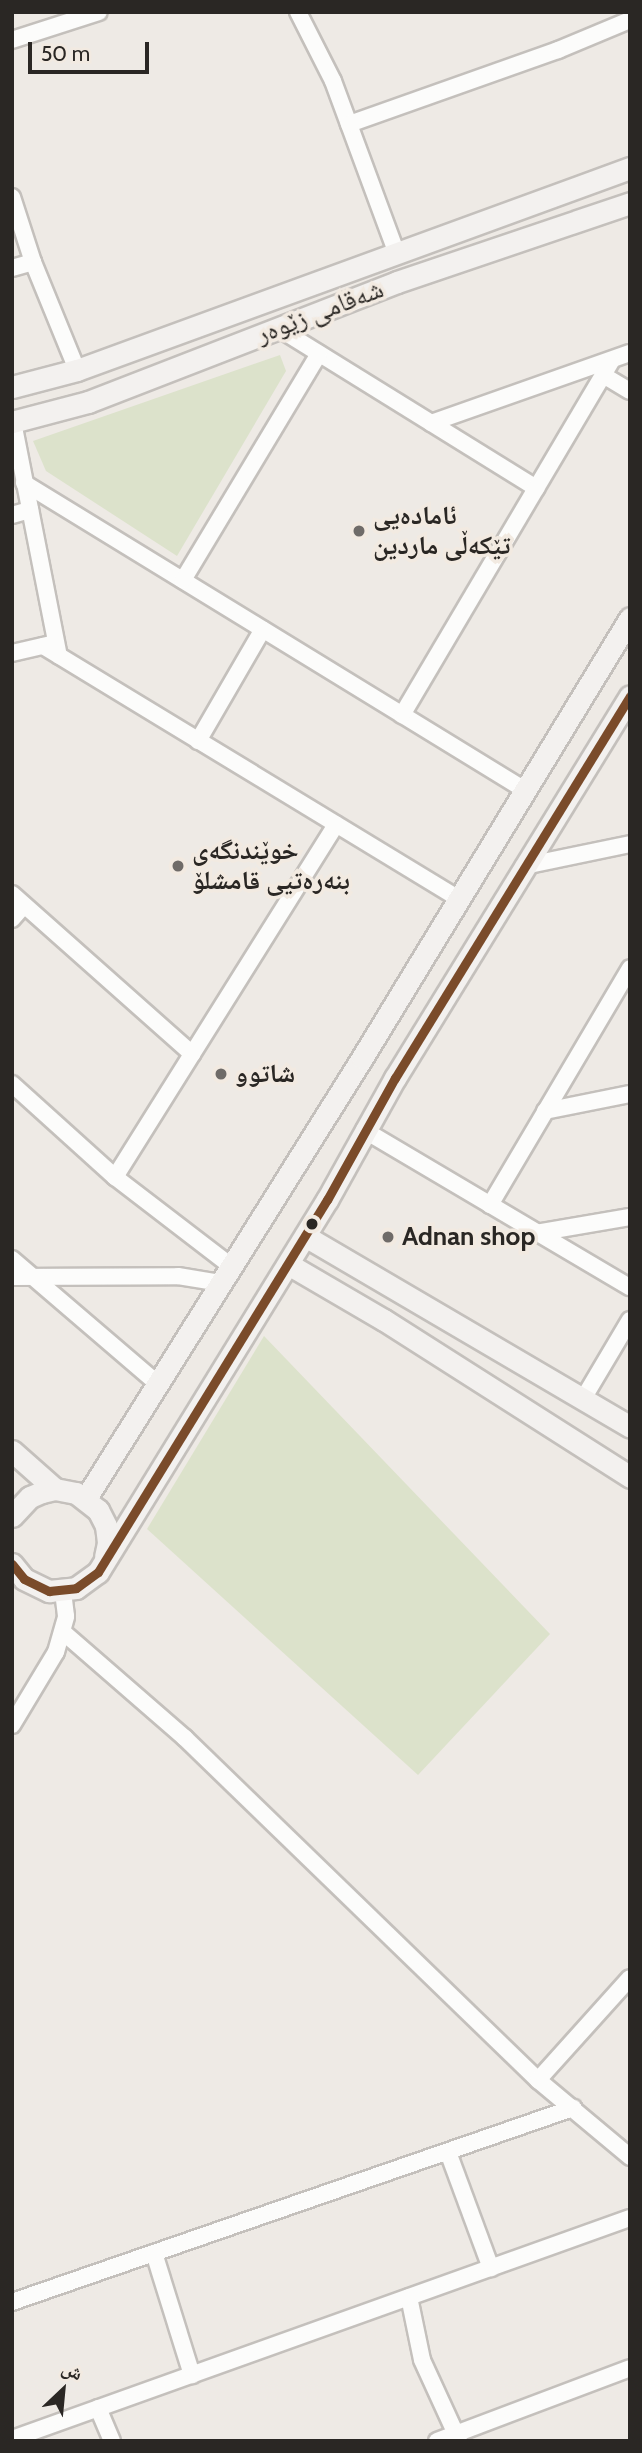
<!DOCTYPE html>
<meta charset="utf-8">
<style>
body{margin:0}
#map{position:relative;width:642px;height:2453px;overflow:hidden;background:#eeeae5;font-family:Cabin,"Noto Naskh Arabic",sans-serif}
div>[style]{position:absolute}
.green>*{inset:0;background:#dce2cb}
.roads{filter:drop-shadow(2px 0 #c4c0bc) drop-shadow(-2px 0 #c4c0bc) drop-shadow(0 2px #c4c0bc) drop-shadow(0 -2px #c4c0bc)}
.street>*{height:16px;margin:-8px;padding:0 8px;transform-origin:8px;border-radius:8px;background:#fcfcfb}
.secondary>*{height:21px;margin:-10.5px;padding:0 10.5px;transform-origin:10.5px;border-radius:10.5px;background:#f3f1ef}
.bus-1>*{height:9px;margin:-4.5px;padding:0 4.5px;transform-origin:4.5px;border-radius:4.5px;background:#7a4b2a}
.dots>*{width:19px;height:19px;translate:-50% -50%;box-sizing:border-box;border:4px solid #f2eae1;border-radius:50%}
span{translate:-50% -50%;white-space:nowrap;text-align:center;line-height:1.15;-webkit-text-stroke:7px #f2eae1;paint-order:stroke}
.street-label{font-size:26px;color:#2a2724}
.poi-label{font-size:26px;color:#2a2724;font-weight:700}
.left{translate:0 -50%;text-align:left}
.frame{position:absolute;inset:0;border:14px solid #2a2724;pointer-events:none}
.north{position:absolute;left:28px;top:2355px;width:70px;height:70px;-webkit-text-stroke:5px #f2eae1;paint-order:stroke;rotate:26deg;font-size:19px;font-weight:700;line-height:28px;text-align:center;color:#2a2724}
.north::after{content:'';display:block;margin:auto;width:24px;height:32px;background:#2a2724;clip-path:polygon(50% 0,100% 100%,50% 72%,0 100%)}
.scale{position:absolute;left:28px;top:42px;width:121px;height:32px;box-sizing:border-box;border:4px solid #2a2724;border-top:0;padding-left:9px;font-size:21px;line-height:24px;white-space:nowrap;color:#2a2724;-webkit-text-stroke:5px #f2eae1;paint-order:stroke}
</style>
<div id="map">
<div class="green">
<div style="clip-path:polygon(280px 355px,286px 371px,177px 556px,46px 471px,33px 441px)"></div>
<div style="clip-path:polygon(264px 1336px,550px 1634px,418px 1775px,147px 1529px)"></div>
</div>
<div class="roads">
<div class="street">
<div style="left:298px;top:12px;width:77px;rotate:63.1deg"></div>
<div style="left:333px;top:81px;width:181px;rotate:69.7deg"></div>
<div style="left:12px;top:40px;width:91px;rotate:-17.8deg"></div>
<div style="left:349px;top:124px;width:222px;rotate:-19.5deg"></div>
<div style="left:558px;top:50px;width:78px;rotate:-22.6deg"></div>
<div style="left:12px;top:197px;width:68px;rotate:72.1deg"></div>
<div style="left:33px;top:262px;width:117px;rotate:67.8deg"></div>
<div style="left:12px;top:268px;width:22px;rotate:-16deg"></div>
<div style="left:278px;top:328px;width:304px;rotate:31.8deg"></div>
<div style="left:603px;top:375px;width:31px;rotate:31deg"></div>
<div style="left:13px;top:422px;width:238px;rotate:78.9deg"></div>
<div style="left:431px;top:423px;width:211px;rotate:-19.4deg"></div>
<div style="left:24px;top:483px;width:588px;rotate:31.5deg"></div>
<div style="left:12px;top:515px;width:19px;rotate:-16deg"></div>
<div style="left:183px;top:580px;width:264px;rotate:-59deg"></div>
<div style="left:43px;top:646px;width:487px;rotate:31.3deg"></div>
<div style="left:12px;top:653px;width:40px;rotate:-13deg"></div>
<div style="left:402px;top:715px;width:411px;rotate:-59.4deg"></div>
<div style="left:198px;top:741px;width:129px;rotate:-59.9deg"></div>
<div style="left:524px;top:866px;width:108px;rotate:-11.7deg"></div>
<div style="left:12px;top:894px;width:241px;rotate:41.6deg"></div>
<div style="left:12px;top:919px;width:18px;rotate:-49deg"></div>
<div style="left:12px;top:1084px;width:139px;rotate:42.1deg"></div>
<div style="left:115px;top:1177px;width:146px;rotate:37.5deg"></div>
<div style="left:545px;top:1111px;width:87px;rotate:-11.3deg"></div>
<div style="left:364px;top:1130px;width:309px;rotate:30.6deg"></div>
<div style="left:115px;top:1177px;width:416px;rotate:-57.9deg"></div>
<div style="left:490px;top:1205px;width:275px;rotate:-59.4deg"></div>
<div style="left:536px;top:1233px;width:95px;rotate:-9.7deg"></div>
<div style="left:12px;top:1259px;width:192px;rotate:40.6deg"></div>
<div style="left:12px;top:1277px;width:166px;rotate:-0.3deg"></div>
<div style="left:178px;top:1276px;width:44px;rotate:9.2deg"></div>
<div style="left:583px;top:1399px;width:92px;rotate:-59.3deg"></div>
<div style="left:63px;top:1632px;width:162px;rotate:41deg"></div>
<div style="left:185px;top:1738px;width:492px;rotate:44.1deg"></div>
<div style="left:538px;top:2080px;width:120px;rotate:39.9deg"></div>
<div style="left:12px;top:1725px;width:85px;rotate:-58.9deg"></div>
<div style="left:56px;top:1652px;width:37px;rotate:-74deg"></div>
<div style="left:66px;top:1616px;width:25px;rotate:-97deg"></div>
<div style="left:538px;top:2080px;width:137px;rotate:-48deg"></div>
<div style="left:448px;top:2152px;width:124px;rotate:69.7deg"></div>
<div style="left:154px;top:2253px;width:128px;rotate:72.7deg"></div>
<div style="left:409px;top:2297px;width:64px;rotate:78.3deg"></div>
<div style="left:422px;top:2360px;width:89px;rotate:65.4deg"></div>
<div style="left:12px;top:2302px;width:594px;rotate:-19.08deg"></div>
<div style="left:98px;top:2408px;width:36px;rotate:67deg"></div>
<div style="left:12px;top:2439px;width:656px;rotate:-19.68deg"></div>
<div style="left:437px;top:2441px;width:206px;rotate:-20.7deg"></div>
</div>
<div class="secondary">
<div style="left:12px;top:387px;width:67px;rotate:-14.7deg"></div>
<div style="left:77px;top:370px;width:589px;rotate:-20.07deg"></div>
<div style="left:12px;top:422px;width:79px;rotate:-14.7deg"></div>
<div style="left:88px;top:402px;width:331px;rotate:-21.2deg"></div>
<div style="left:397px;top:282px;width:246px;rotate:-18.7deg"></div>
<div style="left:305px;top:1236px;width:377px;rotate:30.4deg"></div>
<div style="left:288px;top:1264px;width:111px;rotate:30.3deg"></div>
<div style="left:384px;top:1320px;width:292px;rotate:32.5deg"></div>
<div style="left:12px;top:1451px;width:57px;rotate:41.5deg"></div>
<div style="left:86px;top:1498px;width:519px;rotate:-57.9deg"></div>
<div style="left:362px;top:1058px;width:515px;rotate:-58.65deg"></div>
<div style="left:12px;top:1516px;width:26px;rotate:-47deg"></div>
<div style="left:30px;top:1497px;width:13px;rotate:-23deg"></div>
<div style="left:42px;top:1492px;width:13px;rotate:-13deg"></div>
<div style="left:55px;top:1489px;width:21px;rotate:11deg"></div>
<div style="left:76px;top:1493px;width:28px;rotate:38deg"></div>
<div style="left:98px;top:1510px;width:18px;rotate:63deg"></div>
<div style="left:106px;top:1526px;width:17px;rotate:83deg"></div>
<div style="left:108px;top:1543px;width:14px;rotate:102deg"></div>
<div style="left:12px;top:1564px;width:19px;rotate:51deg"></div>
<div style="left:24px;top:1579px;width:28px;rotate:26deg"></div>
<div style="left:49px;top:1591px;width:27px;rotate:-6deg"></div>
<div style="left:76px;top:1588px;width:27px;rotate:-36deg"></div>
<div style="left:98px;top:1572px;width:437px;rotate:-58.4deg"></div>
<div style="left:327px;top:1200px;width:140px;rotate:-60.9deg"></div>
<div style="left:395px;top:1078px;width:448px;rotate:-58.4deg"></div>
</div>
</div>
<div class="bus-1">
<div style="left:12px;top:1564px;width:19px;rotate:51deg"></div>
<div style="left:24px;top:1579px;width:28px;rotate:26deg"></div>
<div style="left:49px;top:1591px;width:27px;rotate:-6deg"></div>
<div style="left:76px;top:1588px;width:27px;rotate:-36deg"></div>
<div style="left:98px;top:1572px;width:437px;rotate:-58.4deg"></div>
<div style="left:327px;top:1200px;width:140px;rotate:-60.9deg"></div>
<div style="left:395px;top:1078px;width:448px;rotate:-58.4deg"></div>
</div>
<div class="dots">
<div style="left:359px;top:531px;background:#6f6b68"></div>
<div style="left:178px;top:866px;background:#6f6b68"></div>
<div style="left:221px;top:1074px;background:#6f6b68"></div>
<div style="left:312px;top:1224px;background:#2a2724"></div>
<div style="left:388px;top:1237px;background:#6f6b68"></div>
</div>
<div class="street-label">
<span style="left:320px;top:312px;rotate:-21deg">شەقامی زێوەر</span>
</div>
<div class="poi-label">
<span class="left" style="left:373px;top:531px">ئامادەیی<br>تێکەڵی ماردین</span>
<span class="left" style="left:192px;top:866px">خوێندنگەی<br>بنەرەتیی قامشلۆ</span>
<span class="left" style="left:235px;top:1074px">شاتوو</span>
<span class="left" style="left:402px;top:1237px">Adnan shop</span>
</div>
<div class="frame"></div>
<div class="north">ش</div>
<div class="scale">50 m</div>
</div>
